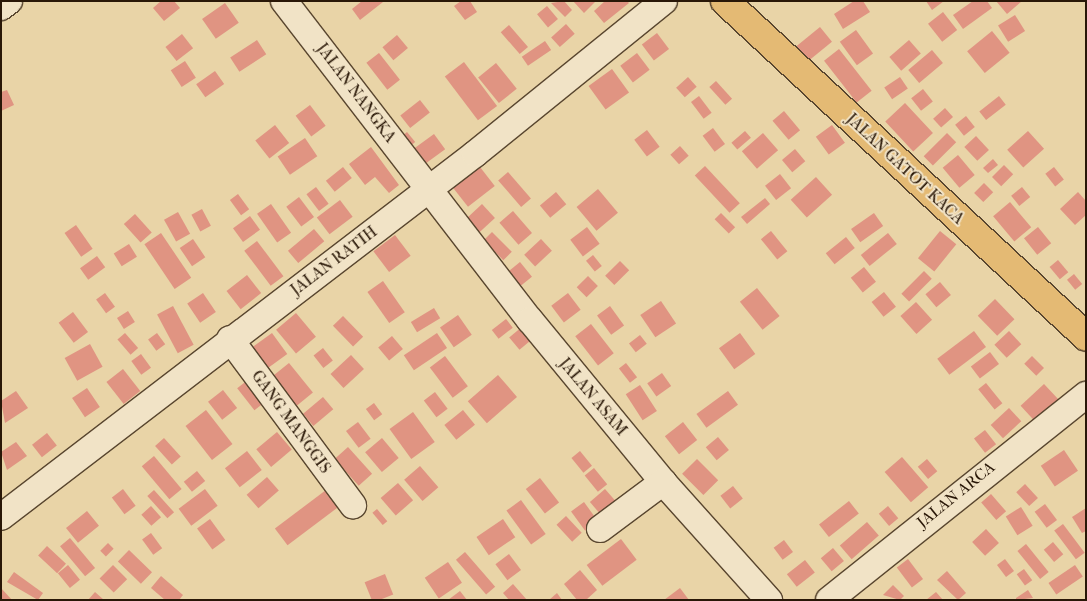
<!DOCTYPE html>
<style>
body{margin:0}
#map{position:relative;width:1087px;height:601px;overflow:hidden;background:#e9d4a7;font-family:"IM FELL French Canon",serif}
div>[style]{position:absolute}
.building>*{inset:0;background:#e09482;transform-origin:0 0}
.roads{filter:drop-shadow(1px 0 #59462f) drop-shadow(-1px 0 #59462f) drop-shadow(0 1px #59462f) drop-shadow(0 -1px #59462f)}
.minor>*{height:26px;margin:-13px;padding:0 13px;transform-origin:13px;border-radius:13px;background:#f1e3c6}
.major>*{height:28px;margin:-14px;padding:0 14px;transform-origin:14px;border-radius:14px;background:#e4ba74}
span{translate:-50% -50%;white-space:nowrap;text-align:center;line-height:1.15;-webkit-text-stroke:4px #f1e3c6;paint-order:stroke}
.street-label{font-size:16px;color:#291707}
.frame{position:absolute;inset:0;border:2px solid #291707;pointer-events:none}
</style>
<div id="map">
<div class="building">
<div style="clip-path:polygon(161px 1px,174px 1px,180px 8px,164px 21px,153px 8px)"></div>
<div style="clip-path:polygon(362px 1px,382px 1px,383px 2px,360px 20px,352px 9px)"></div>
<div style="clip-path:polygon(461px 1px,470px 1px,477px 12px,465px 20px,454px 6px)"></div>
<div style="clip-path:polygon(564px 1px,572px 10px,565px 17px,551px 3px)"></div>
<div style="clip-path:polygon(573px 1px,596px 1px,584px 13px)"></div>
<div style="clip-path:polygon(605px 1px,627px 1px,629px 3px,604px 23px,594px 11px)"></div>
<div style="clip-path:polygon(854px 1px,863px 1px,870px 12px,843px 29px,834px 14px)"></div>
<div style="clip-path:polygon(926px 1px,944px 1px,932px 10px)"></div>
<div style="clip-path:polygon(973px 1px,987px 1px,992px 8px,963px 29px,953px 15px)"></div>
<div style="clip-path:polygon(996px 1px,1022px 1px,1007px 14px)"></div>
<div style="left:225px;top:3px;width:24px;height:28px;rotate:55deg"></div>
<div style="left:547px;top:6px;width:17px;height:13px;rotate:50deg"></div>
<div style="left:943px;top:12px;width:23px;height:19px;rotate:52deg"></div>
<div style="left:1015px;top:15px;width:19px;height:20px;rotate:58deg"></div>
<div style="left:566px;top:24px;width:13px;height:20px;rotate:48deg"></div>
<div style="left:509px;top:25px;width:29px;height:11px;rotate:49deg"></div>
<div style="left:820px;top:27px;width:19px;height:30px;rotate:51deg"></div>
<div style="left:856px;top:30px;width:29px;height:20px;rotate:54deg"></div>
<div style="left:992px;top:31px;width:28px;height:32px;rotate:51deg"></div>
<div style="left:657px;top:33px;width:20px;height:19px;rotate:53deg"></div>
<div style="left:182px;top:34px;width:18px;height:21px;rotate:52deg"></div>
<div style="left:397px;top:35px;width:17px;height:19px;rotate:50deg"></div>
<div style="left:257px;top:40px;width:17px;height:32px;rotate:57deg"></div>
<div style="left:909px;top:40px;width:18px;height:26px;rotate:49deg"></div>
<div style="left:545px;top:41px;width:11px;height:28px;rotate:56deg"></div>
<div style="left:839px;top:49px;width:53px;height:19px;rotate:52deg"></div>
<div style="left:932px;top:50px;width:17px;height:31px;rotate:50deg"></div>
<div style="left:379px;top:53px;width:34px;height:16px;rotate:52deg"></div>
<div style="left:637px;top:53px;width:21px;height:21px;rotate:53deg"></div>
<div style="left:185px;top:61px;width:20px;height:17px;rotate:57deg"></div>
<div style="left:464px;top:62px;width:55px;height:24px;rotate:53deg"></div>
<div style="left:496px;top:63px;width:33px;height:23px;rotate:51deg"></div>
<div style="left:612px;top:69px;width:29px;height:29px;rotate:54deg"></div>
<div style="left:215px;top:71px;width:16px;height:23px;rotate:55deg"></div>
<div style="left:688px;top:77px;width:13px;height:16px;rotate:48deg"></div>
<div style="left:900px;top:77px;width:14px;height:19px;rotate:56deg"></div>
<div style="left:716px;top:81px;width:24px;height:9px;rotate:48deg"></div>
<div style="left:923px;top:89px;width:16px;height:15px;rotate:52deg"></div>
<div style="clip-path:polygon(7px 90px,14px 105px,1px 111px,1px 92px)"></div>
<div style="left:699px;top:96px;width:21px;height:10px;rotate:53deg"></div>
<div style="left:999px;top:96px;width:11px;height:25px;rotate:52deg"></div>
<div style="left:420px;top:100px;width:16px;height:25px;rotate:52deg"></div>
<div style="left:905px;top:103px;width:41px;height:27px;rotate:47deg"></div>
<div style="left:310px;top:105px;width:26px;height:18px;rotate:53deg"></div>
<div style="left:945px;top:108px;width:12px;height:16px;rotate:48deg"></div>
<div style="left:784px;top:111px;width:25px;height:15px;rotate:50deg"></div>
<div style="left:966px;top:116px;width:14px;height:14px;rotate:51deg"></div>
<div style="left:275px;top:125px;width:23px;height:25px;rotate:52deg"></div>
<div style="left:832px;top:125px;width:22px;height:20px;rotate:54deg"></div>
<div style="left:713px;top:128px;width:20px;height:13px;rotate:53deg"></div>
<div style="left:647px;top:130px;width:21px;height:16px;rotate:53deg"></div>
<div style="left:745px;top:131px;width:9px;height:18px;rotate:49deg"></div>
<div style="left:1028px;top:131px;width:24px;height:28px;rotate:48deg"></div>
<div style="left:407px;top:132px;width:13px;height:9px;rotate:51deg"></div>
<div style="left:763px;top:133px;width:23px;height:28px;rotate:49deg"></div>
<div style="left:947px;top:133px;width:13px;height:33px;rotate:45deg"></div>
<div style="left:434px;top:134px;width:19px;height:28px;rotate:54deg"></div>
<div style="left:976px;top:136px;width:19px;height:16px;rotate:47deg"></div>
<div style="left:305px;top:138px;width:22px;height:33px;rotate:56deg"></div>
<div style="left:680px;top:146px;width:13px;height:13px;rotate:48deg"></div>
<div style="clip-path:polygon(371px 147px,399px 185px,389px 193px,375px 177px,365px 185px,349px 164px)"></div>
<div style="left:795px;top:149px;width:16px;height:17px;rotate:50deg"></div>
<div style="left:958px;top:155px;width:26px;height:20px;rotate:50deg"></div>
<div style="clip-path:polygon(993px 159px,998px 165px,988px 173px,983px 168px)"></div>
<div style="left:1004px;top:165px;width:13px;height:17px;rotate:45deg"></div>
<div style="left:705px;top:166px;width:51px;height:14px;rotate:47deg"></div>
<div style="left:343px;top:167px;width:14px;height:22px;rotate:51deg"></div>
<div style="left:480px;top:167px;width:24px;height:34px;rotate:52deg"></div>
<div style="left:1054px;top:167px;width:16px;height:11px;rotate:52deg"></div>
<div style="left:508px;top:172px;width:35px;height:13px;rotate:49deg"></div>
<div style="left:780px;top:174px;width:18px;height:19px;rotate:52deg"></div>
<div style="left:816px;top:177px;width:24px;height:34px;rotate:48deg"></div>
<div style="left:984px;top:183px;width:13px;height:14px;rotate:45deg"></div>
<div style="left:316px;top:187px;width:21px;height:12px;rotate:53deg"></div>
<div style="left:1022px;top:187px;width:13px;height:14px;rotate:51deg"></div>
<div style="left:598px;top:189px;width:31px;height:28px;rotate:50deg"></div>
<div style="left:556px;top:192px;width:16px;height:21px;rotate:50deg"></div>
<div style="clip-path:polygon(1078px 192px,1086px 201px,1086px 215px,1075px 225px,1060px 209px)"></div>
<div style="left:238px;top:194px;width:19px;height:10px;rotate:54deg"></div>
<div style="left:299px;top:197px;width:25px;height:16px;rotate:53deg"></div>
<div style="clip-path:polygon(765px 198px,770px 204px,747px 224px,741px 217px)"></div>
<div style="left:340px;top:200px;width:21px;height:29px;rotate:53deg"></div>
<div style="left:1010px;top:202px;width:33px;height:22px;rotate:50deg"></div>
<div style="left:271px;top:204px;width:35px;height:17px;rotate:55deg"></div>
<div style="left:482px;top:204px;width:19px;height:23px;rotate:47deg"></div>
<div style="left:202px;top:209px;width:19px;height:12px;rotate:62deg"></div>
<div style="left:513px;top:211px;width:29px;height:18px;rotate:49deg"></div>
<div style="left:178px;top:212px;width:25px;height:16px;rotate:61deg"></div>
<div style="left:721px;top:213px;width:20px;height:9px;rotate:45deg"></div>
<div style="left:874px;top:213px;width:16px;height:28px;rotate:55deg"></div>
<div style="left:135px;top:214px;width:25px;height:15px;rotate:48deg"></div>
<div style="left:250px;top:216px;width:17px;height:21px;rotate:54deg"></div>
<div style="left:76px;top:225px;width:29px;height:14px;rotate:55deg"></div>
<div style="left:587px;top:227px;width:21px;height:21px;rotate:53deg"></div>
<div style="left:1038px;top:227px;width:21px;height:18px;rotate:51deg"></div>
<div style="left:314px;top:229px;width:16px;height:34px;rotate:50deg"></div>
<div style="left:771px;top:231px;width:26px;height:13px;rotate:51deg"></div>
<div style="left:940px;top:231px;width:21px;height:35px;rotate:39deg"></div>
<div style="left:492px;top:232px;width:28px;height:12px;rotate:45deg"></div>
<div style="left:161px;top:233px;width:54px;height:20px;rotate:56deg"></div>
<div style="left:888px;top:233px;width:14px;height:35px;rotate:51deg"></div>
<div style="left:395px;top:235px;width:26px;height:27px;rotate:53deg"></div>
<div style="left:846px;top:237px;width:14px;height:26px;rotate:51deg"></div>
<div style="left:193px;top:239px;width:22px;height:16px;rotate:56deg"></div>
<div style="left:541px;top:239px;width:16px;height:23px;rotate:47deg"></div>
<div style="left:257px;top:241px;width:44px;height:16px;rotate:53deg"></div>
<div style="left:129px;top:244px;width:15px;height:18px;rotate:58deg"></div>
<div style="left:593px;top:255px;width:14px;height:9px;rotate:51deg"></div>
<div style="left:97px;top:256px;width:14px;height:21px;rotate:54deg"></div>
<div style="left:1058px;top:260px;width:16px;height:11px;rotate:50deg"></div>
<div style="left:620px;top:261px;width:13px;height:21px;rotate:45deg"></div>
<div style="left:520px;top:262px;width:19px;height:16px;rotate:51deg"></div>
<div style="left:864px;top:267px;width:19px;height:17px;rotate:51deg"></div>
<div style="left:924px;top:271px;width:11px;height:32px;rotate:45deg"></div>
<div style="left:1074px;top:274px;width:13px;height:9px;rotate:51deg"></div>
<div style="left:247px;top:275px;width:23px;height:26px;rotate:52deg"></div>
<div style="left:588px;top:276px;width:14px;height:16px;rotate:45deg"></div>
<div style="left:383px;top:281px;width:38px;height:19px;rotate:55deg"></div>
<div style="left:940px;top:282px;width:17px;height:19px;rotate:50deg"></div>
<div style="left:757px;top:288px;width:36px;height:22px;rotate:51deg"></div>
<div style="left:884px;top:292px;width:19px;height:16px;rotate:51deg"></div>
<div style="left:105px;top:293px;width:17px;height:11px;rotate:54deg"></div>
<div style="left:203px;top:293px;width:23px;height:19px;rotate:56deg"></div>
<div style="left:568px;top:293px;width:21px;height:21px;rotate:53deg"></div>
<div style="left:995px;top:299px;width:28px;height:24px;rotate:46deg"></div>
<div style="left:661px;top:301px;width:27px;height:25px;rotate:56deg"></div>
<div style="left:916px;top:302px;width:24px;height:21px;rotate:48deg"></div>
<div style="left:173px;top:306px;width:44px;height:18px;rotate:62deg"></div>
<div style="left:610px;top:306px;width:24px;height:16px;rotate:54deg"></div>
<div style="left:434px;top:308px;width:12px;height:27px;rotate:59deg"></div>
<div style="left:128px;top:311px;width:13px;height:13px;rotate:58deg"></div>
<div style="left:73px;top:312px;width:25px;height:18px;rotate:53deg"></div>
<div style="left:296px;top:313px;width:31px;height:26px;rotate:50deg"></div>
<div style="left:458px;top:315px;width:24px;height:22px;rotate:55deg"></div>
<div style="left:343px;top:316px;width:29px;height:14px;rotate:46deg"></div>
<div style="left:506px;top:319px;width:11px;height:18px;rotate:52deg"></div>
<div style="left:591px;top:324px;width:37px;height:20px;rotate:52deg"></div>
<div style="left:523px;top:326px;width:16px;height:18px;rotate:50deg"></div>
<div style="left:974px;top:331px;width:20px;height:46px;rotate:53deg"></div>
<div style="left:1009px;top:331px;width:18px;height:20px;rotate:47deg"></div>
<div style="left:125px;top:333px;width:20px;height:10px;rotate:49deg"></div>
<div style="left:157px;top:333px;width:14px;height:11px;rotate:54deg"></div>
<div style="left:272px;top:333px;width:26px;height:29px;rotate:54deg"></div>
<div style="left:437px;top:333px;width:18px;height:40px;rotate:56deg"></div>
<div style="left:740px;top:333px;width:26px;height:26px;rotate:54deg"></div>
<div style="left:640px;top:335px;width:11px;height:14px;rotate:52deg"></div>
<div style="left:392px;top:336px;width:17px;height:18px;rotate:50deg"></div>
<div style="left:90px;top:344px;width:26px;height:29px;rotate:61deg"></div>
<div style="left:323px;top:348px;width:16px;height:12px;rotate:52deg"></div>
<div style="left:990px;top:352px;width:15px;height:24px;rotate:53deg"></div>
<div style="left:141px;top:354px;width:17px;height:12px;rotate:54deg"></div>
<div style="left:351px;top:355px;width:19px;height:28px;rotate:47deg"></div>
<div style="left:445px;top:356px;width:38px;height:19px;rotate:53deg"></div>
<div style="left:1032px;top:356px;width:17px;height:11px;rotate:45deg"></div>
<div style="left:289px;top:363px;width:38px;height:22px;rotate:51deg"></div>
<div style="left:626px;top:363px;width:18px;height:9px;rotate:52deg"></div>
<div style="left:123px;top:369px;width:28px;height:21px;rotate:52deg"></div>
<div style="left:662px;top:373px;width:16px;height:18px;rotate:55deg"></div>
<div style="left:498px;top:375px;width:29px;height:40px;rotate:49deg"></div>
<div style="left:249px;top:379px;width:28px;height:15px;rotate:52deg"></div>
<div style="left:986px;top:383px;width:26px;height:10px;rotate:51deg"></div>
<div style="left:1044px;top:384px;width:21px;height:32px;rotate:47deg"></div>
<div style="left:640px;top:385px;width:31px;height:17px;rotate:57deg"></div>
<div style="left:87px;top:388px;width:23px;height:18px;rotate:56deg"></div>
<div style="left:223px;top:390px;width:23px;height:19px;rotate:52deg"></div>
<div style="clip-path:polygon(16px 391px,28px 408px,5px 423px,1px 401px)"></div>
<div style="left:728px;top:391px;width:17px;height:39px;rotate:54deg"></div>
<div style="left:435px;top:392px;width:21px;height:14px;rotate:53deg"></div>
<div style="left:323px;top:397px;width:16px;height:26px;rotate:50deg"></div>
<div style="left:374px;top:403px;width:14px;height:10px;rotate:54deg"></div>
<div style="left:1009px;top:408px;width:18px;height:25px;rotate:47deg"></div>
<div style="left:206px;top:410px;width:43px;height:26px;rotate:52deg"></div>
<div style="left:463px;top:410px;width:19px;height:24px;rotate:51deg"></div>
<div style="left:413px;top:412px;width:37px;height:29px;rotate:54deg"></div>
<div style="left:358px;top:422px;width:21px;height:15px;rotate:53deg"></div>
<div style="left:683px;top:422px;width:23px;height:23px;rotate:52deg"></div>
<div style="left:985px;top:430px;width:18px;height:14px;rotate:52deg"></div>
<div style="left:277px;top:432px;width:23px;height:27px;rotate:50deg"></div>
<div style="left:47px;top:433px;width:16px;height:19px;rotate:52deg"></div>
<div style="left:718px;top:437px;width:17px;height:16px;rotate:50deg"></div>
<div style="left:164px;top:438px;width:25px;height:12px;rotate:48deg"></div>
<div style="left:382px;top:438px;width:26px;height:22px;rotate:50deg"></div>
<div style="clip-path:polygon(16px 442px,27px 456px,7px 470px,1px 452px)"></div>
<div style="left:348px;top:447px;width:36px;height:18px;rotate:48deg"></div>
<div style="left:1064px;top:450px;width:25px;height:28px;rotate:56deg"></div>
<div style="left:247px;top:451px;width:24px;height:28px;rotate:52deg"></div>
<div style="left:580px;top:451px;width:19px;height:11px;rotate:51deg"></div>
<div style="left:154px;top:456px;width:43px;height:16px;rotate:50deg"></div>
<div style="left:902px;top:457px;width:40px;height:23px;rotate:49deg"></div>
<div style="left:697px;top:459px;width:30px;height:21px;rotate:45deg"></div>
<div style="left:927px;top:459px;width:16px;height:12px;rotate:50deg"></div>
<div style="left:420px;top:466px;width:28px;height:21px;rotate:49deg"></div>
<div style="left:594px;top:468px;width:21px;height:12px;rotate:51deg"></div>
<div style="left:197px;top:471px;width:13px;height:17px;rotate:51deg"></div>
<div style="left:267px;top:477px;width:18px;height:27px;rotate:49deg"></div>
<div style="left:540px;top:478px;width:31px;height:18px;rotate:52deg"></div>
<div style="left:398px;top:483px;width:23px;height:23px;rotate:49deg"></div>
<div style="left:1025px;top:484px;width:19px;height:12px;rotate:47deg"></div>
<div style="left:733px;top:486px;width:16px;height:16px;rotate:52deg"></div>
<div style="left:123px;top:489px;width:21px;height:14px;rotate:53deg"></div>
<div style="left:205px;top:489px;width:21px;height:33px;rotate:53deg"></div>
<div style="left:605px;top:489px;width:21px;height:20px;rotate:49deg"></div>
<div style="left:154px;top:490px;width:30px;height:9px;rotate:48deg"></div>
<div style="left:326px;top:490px;width:21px;height:64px;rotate:53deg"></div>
<div style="left:991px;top:494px;width:23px;height:13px;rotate:49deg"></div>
<div style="left:521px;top:500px;width:42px;height:18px;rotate:54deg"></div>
<div style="left:849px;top:501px;width:16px;height:38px;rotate:52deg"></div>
<div style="left:584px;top:502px;width:24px;height:16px;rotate:54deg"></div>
<div style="left:1045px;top:504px;width:20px;height:13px;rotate:53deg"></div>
<div style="left:151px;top:506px;width:15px;height:13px;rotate:48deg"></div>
<div style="left:888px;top:506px;width:16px;height:12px;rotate:50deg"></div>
<div style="left:1021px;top:507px;width:22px;height:18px;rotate:58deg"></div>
<div style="clip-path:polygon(1086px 508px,1086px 531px,1082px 533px,1072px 517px)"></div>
<div style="left:377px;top:509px;width:16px;height:6px;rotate:50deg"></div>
<div style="left:87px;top:511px;width:19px;height:27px;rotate:51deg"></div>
<div style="left:566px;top:516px;width:23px;height:13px;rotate:47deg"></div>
<div style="left:210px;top:519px;width:26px;height:16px;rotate:54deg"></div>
<div style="left:503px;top:519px;width:22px;height:32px;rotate:56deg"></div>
<div style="left:867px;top:522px;width:18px;height:36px;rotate:49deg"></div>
<div style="left:1063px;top:524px;width:36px;height:11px;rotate:53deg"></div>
<div style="left:986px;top:529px;width:19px;height:19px;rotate:47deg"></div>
<div style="left:151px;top:533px;width:19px;height:11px;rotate:54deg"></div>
<div style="left:70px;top:538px;width:39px;height:13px;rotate:50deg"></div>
<div style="left:621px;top:539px;width:26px;height:43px;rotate:53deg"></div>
<div style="left:784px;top:540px;width:15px;height:13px;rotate:53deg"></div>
<div style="left:1053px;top:542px;width:16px;height:12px;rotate:50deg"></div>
<div style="left:108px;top:543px;width:8px;height:11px;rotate:45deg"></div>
<div style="left:1026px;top:544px;width:36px;height:11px;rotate:51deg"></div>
<div style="left:47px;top:546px;width:26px;height:13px;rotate:43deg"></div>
<div style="left:833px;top:548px;width:17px;height:16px;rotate:50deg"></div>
<div style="left:129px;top:550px;width:32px;height:16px;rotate:44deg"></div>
<div style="left:465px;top:552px;width:46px;height:12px;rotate:49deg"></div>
<div style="left:509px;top:554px;width:20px;height:17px;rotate:53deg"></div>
<div style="left:908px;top:559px;width:25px;height:14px;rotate:53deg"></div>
<div style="left:1005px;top:559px;width:15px;height:10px;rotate:53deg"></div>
<div style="left:805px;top:560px;width:16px;height:23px;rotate:52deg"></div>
<div style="left:448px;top:562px;width:25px;height:28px;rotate:56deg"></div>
<div style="left:68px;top:565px;width:19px;height:13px;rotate:51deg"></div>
<div style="left:113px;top:565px;width:20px;height:19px;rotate:45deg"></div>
<div style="left:1075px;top:565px;width:14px;height:32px;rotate:56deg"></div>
<div style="left:1024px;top:569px;width:14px;height:9px;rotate:54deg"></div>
<div style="clip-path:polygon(580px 570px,597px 590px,586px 600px,577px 600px,564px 584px)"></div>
<div style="clip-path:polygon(947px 571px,966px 593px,958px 600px,937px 580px)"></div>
<div style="clip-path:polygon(14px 572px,43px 593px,38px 600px,7px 582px)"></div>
<div style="left:385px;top:574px;width:22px;height:22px;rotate:68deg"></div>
<div style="clip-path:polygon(161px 576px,183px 595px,179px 600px,165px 600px,151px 588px)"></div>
<div style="clip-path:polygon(513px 584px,527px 600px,509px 600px,503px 593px)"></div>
<div style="clip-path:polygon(893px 585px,904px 596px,900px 600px,883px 595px)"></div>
<div style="clip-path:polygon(1px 588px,12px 600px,1px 600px)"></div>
<div style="clip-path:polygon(680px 588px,689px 600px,664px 600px)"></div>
<div style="clip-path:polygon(1028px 590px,1033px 598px,1016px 600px,1016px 598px)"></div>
<div style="clip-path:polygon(460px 591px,467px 600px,448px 600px)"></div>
<div style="clip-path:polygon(95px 592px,104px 600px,88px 600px)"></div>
<div style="clip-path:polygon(936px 592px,943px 600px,926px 600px)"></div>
<div style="clip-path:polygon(557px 593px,562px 600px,549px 600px)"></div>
</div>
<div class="roads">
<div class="minor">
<div style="left:284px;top:1px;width:403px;rotate:52.4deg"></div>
<div style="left:530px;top:320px;width:210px;rotate:50.6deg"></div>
<div style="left:663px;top:482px;width:159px;rotate:48.1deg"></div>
<div style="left:1px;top:7px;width:10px;rotate:-37deg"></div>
<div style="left:230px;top:339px;width:207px;rotate:53.5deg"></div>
<div style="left:1px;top:517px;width:597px;rotate:-37.45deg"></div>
<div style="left:475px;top:154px;width:243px;rotate:-39deg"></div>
<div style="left:600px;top:529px;width:79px;rotate:-36.7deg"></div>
<div style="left:829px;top:600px;width:329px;rotate:-38.6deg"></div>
</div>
<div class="major">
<div style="left:725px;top:1px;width:493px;rotate:42.9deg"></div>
</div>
</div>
<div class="street-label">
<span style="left:356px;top:93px;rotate:53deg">JALAN NANGKA</span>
<span style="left:905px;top:169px;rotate:43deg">JALAN GATOT KACA</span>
<span style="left:334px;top:261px;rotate:-37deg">JALAN RATIH</span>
<span style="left:593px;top:397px;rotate:50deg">JALAN ASAM</span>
<span style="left:291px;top:422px;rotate:54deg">GANG MANGGIS</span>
<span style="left:956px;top:495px;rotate:-39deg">JALAN ARCA</span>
</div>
<div class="frame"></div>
</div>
